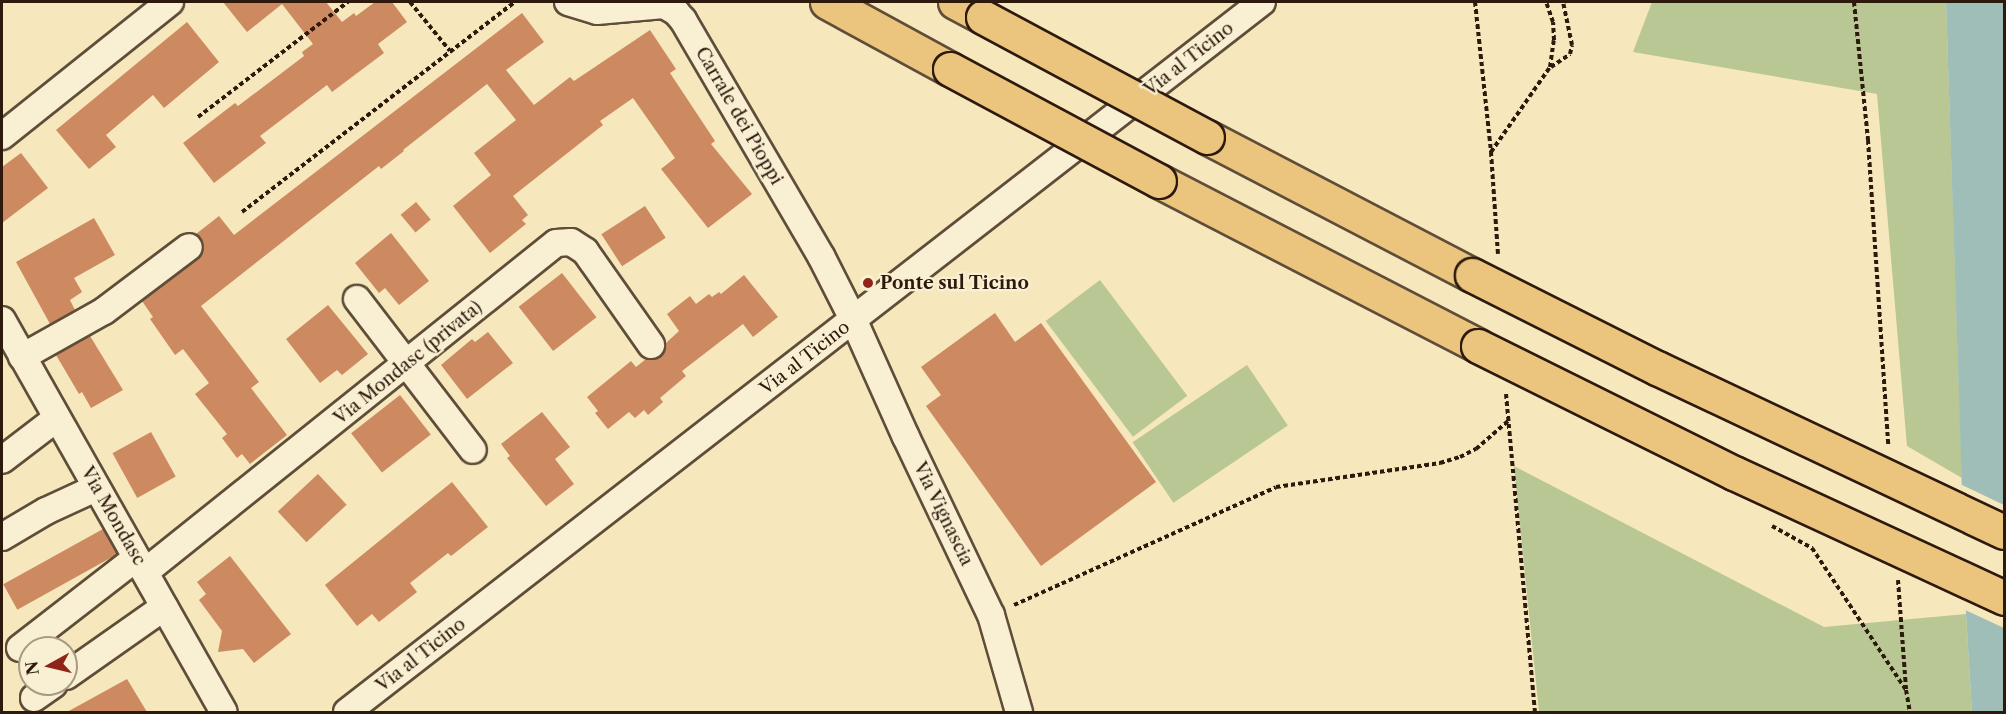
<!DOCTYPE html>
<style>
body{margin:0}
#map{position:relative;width:2006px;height:714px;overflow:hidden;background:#f6e7bc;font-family:"Libre Caslon Text",serif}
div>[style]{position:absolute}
.green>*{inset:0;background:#b8c794;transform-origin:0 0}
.water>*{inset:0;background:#9fbeb8}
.pier>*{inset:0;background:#f6e7bc}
.building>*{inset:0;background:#cd8a61;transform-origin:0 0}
.path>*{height:4px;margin-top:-2px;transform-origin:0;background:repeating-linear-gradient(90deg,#2d1a0d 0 4.5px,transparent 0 7.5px)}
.roads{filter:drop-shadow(2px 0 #5f4d39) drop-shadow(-2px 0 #5f4d39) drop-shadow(0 2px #5f4d39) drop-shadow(0 -2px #5f4d39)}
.minor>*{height:26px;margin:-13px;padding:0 13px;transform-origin:13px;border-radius:13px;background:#f9efd3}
.highway>*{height:33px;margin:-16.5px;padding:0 16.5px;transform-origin:16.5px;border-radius:16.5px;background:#ebc47e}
.bridges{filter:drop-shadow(2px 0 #2d1a0d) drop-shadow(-2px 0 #2d1a0d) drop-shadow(0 2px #2d1a0d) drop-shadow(0 -2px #2d1a0d)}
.highway-bridge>*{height:33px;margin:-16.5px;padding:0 16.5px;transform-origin:16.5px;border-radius:16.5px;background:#ebc47e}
.dots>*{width:16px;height:16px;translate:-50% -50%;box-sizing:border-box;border:3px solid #f9efd3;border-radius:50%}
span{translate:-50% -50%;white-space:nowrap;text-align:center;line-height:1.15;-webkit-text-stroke:4.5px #f9efd3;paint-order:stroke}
.street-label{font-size:18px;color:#2d1a0d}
.poi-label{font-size:18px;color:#2d1a0d;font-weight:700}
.left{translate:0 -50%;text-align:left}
.frame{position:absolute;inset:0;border:3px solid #2d1a0d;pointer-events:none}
.north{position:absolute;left:18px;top:636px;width:60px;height:60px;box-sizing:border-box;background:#f9efd3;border:2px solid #a79a84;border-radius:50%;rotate:262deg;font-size:16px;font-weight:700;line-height:24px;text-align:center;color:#2d1a0d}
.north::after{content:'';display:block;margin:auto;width:21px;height:27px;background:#8f2418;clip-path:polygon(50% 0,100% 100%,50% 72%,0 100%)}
</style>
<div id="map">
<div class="green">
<div style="clip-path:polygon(1652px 2px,1946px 2px,1962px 478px,1907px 446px,1877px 94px,1633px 52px)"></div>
<div style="left:1100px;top:280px;width:145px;height:68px;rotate:53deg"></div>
<div style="left:1247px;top:365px;width:73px;height:138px;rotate:56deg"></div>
<div style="clip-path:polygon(1514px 466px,1824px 627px,1966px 614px,1972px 712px,1539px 712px)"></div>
</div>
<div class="water">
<div style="clip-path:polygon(1946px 2px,2004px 2px,2004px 712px,1972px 712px,1966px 614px)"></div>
</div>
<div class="pier">
<div style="clip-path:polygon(1960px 484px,2004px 505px,2004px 628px,1963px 609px)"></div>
</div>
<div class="building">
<div style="clip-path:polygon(223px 2px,326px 2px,342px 22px,354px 13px,356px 16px,375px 2px,392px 2px,407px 22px,378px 44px,384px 53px,332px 92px,327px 85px,260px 136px,266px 143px,214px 183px,183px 143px,235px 103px,238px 106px,304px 56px,302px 52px,313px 44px,282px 4px,247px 32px)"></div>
<div style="clip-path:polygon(522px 13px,544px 42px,506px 70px,534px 105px,570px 77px,574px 81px,650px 30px,676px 69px,670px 73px,715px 141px,711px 144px,752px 194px,708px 228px,661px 169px,675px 158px,633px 98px,600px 121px,603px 125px,513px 196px,528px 215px,522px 220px,526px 224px,490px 253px,453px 206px,491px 175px,474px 153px,516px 120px,487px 84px,403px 150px,404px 151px,381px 169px,379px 166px,201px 306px,259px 382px,251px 388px,287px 435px,250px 464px,242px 454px,237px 458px,222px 438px,227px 434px,195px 394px,209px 383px,183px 349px,175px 355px,150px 319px,153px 317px,142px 301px,198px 259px,204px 246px,196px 234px,219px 216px,234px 235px)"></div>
<div style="clip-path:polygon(187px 22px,219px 62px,164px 108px,153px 95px,106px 135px,116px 147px,89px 169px,56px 130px)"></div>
<div style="clip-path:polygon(21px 153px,48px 188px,2px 223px,2px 167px)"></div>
<div style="left:416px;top:202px;width:23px;height:20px;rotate:50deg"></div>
<div style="left:645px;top:206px;width:38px;height:52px;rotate:57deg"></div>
<div style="clip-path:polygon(94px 218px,115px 255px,74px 278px,82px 292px,70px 300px,75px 310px,50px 324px,16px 262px)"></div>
<div style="clip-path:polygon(391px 233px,429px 281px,399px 305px,385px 288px,379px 293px,355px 263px)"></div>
<div style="left:562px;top:273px;width:56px;height:55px;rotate:52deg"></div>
<div style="clip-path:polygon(744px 275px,778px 317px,753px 337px,743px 324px,682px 371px,686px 376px,660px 398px,663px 402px,648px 415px,644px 410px,635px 418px,629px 412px,608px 429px,595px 413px,598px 411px,587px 397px,631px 361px,636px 367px,646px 359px,660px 357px,665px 351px,666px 343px,679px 331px,667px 314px,690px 296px,696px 304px,709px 294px,712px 297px,719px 292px,721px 294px)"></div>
<div style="clip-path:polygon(328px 305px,368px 354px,342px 375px,337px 370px,320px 383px,286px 339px)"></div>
<div style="clip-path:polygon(995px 313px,1015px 342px,1041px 323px,1156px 482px,1041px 566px,926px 406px,941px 395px,921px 367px)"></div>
<div style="clip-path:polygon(488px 332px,513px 363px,467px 399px,441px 365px,472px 339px,475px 342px)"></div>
<div style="clip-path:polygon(90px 336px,123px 390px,91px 408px,82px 392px,79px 394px,56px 355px)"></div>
<div style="left:400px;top:395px;width:50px;height:62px;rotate:52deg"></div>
<div style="clip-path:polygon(542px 412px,570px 447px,555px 459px,574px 484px,546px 506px,507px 458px,510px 456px,501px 444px)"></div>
<div style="left:151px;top:432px;width:51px;height:44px;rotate:61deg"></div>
<div style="left:318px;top:474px;width:42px;height:55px;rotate:47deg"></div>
<div style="clip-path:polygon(452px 482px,488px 527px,451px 556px,448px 553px,410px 583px,417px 592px,379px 622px,372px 614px,357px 626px,325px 585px)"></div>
<div style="left:103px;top:529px;width:29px;height:114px;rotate:61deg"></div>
<div style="clip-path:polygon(230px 556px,291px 634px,254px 663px,243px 649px,218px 652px,222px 631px,199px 600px,206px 594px,197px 582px)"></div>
<div style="clip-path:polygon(127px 679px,147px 712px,67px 712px)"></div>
</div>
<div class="path">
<div style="left:410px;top:2px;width:63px;rotate:50.8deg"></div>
<div style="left:1475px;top:2px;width:151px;rotate:83.9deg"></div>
<div style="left:1491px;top:152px;width:102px;rotate:86.1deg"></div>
<div style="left:1854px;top:2px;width:139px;rotate:84.2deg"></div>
<div style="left:1868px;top:140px;width:305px;rotate:86.2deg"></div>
<div style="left:1551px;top:67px;width:23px;rotate:-34deg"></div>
<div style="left:1570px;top:54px;width:9px;rotate:-77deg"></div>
<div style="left:1572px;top:45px;width:44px;rotate:-101.8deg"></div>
<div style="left:198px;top:117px;width:189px;rotate:-37.5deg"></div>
<div style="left:1491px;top:152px;width:103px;rotate:-55.2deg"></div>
<div style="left:1550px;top:67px;width:27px;rotate:-82deg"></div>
<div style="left:1554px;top:40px;width:18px;rotate:-93deg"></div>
<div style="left:1553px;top:22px;width:21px;rotate:-109deg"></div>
<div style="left:242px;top:212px;width:344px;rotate:-37.6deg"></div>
<div style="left:1506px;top:394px;width:319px;rotate:84.8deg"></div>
<div style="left:1772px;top:526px;width:46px;rotate:28.8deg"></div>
<div style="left:1812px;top:548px;width:170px;rotate:56.5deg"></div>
<div style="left:1906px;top:690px;width:22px;rotate:80deg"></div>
<div style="left:1898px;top:580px;width:110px;rotate:85.8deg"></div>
<div style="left:1014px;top:605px;width:287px;rotate:-24.2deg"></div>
<div style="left:1276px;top:487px;width:166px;rotate:-8.3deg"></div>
<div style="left:1440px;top:463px;width:21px;rotate:-17deg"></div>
<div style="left:1460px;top:457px;width:18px;rotate:-27deg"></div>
<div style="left:1476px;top:449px;width:43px;rotate:-41.2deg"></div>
</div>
<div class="roads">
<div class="minor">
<div style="left:568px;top:2px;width:30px;rotate:17deg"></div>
<div style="left:597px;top:11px;width:67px;rotate:-5.1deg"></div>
<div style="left:664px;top:5px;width:14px;rotate:30deg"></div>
<div style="left:676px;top:12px;width:11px;rotate:49deg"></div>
<div style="left:683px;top:20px;width:273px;rotate:59.7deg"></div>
<div style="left:821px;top:256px;width:73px;rotate:63.1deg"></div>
<div style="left:854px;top:321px;width:127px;rotate:65.9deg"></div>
<div style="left:906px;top:437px;width:197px;rotate:64.5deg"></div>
<div style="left:991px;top:615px;width:101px;rotate:73.9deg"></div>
<div style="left:2px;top:136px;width:215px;rotate:-38.6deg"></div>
<div style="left:357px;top:299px;width:190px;rotate:52.5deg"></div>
<div style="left:2px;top:320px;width:450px;rotate:60.5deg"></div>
<div style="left:22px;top:357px;width:94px;rotate:-29.3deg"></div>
<div style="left:104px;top:311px;width:106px;rotate:-37deg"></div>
<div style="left:2px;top:460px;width:69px;rotate:-37.4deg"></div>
<div style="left:2px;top:537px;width:51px;rotate:-30.6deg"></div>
<div style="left:46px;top:511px;width:55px;rotate:-24.7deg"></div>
<div style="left:145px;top:572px;width:526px;rotate:-38.68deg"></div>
<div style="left:556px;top:243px;width:15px;rotate:-4deg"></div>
<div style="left:571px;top:242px;width:17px;rotate:33deg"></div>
<div style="left:585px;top:251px;width:115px;rotate:54.9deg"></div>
<div style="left:20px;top:648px;width:147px;rotate:-37.8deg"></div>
<div style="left:66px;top:676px;width:120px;rotate:-35.1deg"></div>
<div style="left:34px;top:698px;width:24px;rotate:-35deg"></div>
<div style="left:347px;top:712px;width:1158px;rotate:-37.81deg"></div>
</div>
<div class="highway">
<div style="left:827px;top:2px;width:140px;rotate:28.6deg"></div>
<div style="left:955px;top:2px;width:32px;rotate:28deg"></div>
<div style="left:1207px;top:137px;width:299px;rotate:27.5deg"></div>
<div style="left:1159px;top:181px;width:359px;rotate:27.3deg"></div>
</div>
</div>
<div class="bridges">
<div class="highway-bridge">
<div style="left:983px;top:17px;width:254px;rotate:28.2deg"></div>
<div style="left:950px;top:69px;width:237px;rotate:28.2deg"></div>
<div style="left:1472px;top:275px;width:207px;rotate:26.7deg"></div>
<div style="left:1657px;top:368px;width:384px;rotate:25.3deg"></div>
<div style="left:1478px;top:346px;width:286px;rotate:26.4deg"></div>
<div style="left:1734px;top:473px;width:298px;rotate:24.8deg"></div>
</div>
</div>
<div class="dots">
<div style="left:868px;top:283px;background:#8f2418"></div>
</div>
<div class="street-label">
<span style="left:1189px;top:59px;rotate:-38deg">Via al Ticino</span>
<span style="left:739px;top:116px;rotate:60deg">Carrale dei Pioppi</span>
<span style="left:805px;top:358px;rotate:-38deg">Via al Ticino</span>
<span style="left:408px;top:363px;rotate:-39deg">Via Mondasc (privata)</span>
<span style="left:943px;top:514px;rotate:64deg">Via Vignascia</span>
<span style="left:113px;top:516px;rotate:60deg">Via Mondasc</span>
<span style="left:421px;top:655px;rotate:-38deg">Via al Ticino</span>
</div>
<div class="poi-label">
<span class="left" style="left:880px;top:283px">Ponte sul Ticino</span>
</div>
<div class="frame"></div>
<div class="north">N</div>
</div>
